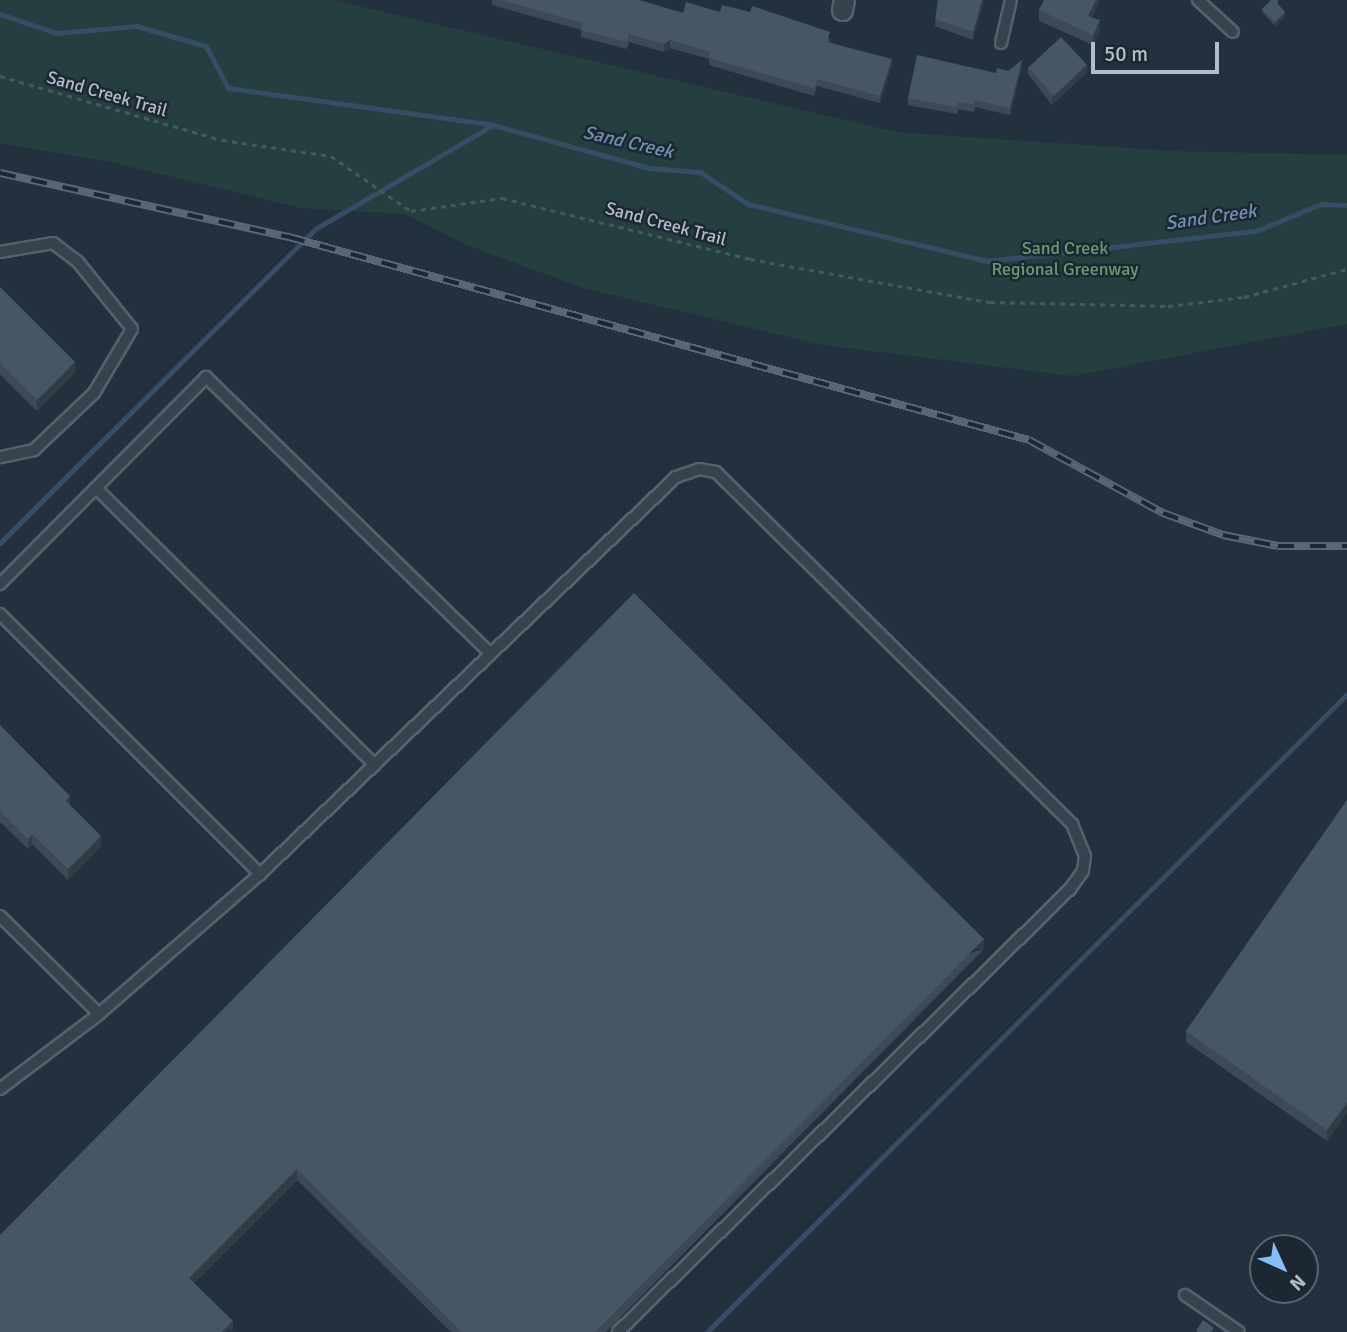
<!DOCTYPE html>
<style>
body{margin:0}
#map{position:relative;width:1347px;height:1332px;overflow:hidden;background:#23303e;font-family:Signika,sans-serif}
div>[style]{position:absolute}
.green>*{inset:0;background:#253e3f}
.stream>*{height:5px;margin:-2.5px;padding:0 2.5px;transform-origin:2.5px;border-radius:2.5px;background:#364d65}
.path>*{height:2.5px;margin-top:-1.25px;transform-origin:0;background:repeating-linear-gradient(90deg,#435b5c 0 5px,transparent 0 10px)}
.roads{filter:drop-shadow(2px 0 #55606c) drop-shadow(-2px 0 #55606c) drop-shadow(0 2px #55606c) drop-shadow(0 -2px #55606c)}
.lane>*{height:10px;margin:-5px;padding:0 5px;transform-origin:5px;border-radius:5px;background:#37424e}
.street>*{height:19px;margin:-9.5px;padding:0 9.5px;transform-origin:9.5px;border-radius:9.5px;background:#37424e}
.rail>*{height:8px;margin-top:-4px;transform-origin:0;background:repeating-linear-gradient(90deg,#1c2733 0 16px,#596675 0 32px);box-sizing:border-box;border-block:2px solid #596675}
.wall>*{inset:0;background:#3d4a56}
.shaded-wall>*{inset:0;background:#323c46;transform-origin:0 0}
.building>*{inset:0;background:#475664;transform-origin:0 0}
span{translate:-50% -50%;white-space:nowrap;text-align:center;line-height:1.15;-webkit-text-stroke:5px #1c2733;paint-order:stroke}
.street-label{font-size:18px;color:#b3bdc9}
.park-label{font-size:18px;color:#699b71}
.water-label{font-size:19px;color:#7190ad;font-style:italic}
.north{position:absolute;left:1249px;top:1234px;width:70px;height:70px;box-sizing:border-box;background:#1c2733;border:2px solid #58636f;border-radius:50%;rotate:135deg;font-size:19px;font-weight:700;line-height:28px;text-align:center;color:#b3bdc9}
.north::after{content:'';display:block;margin:auto;width:24px;height:32px;background:#86bcfb;clip-path:polygon(50% 0,100% 100%,50% 72%,0 100%)}
.scale{position:absolute;left:1091px;top:42px;width:128px;height:32px;box-sizing:border-box;border:4px solid #b3bdc9;border-top:0;padding-left:9px;font-size:21px;line-height:24px;white-space:nowrap;color:#b3bdc9;-webkit-text-stroke:5px #1c2733;paint-order:stroke}
</style>
<div id="map">
<div class="green">
<div style="clip-path:polygon(0 0,333px 0,896px 132px,1172px 151px,1347px 155px,1347px 324px,1073px 376px,823px 345px,583px 288px,464px 244px,404px 214px,301px 208px,115px 163px,0 143px)"></div>
</div>
<div class="stream">
<div style="left:0;top:14px;width:59px;rotate:18.7deg"></div>
<div style="left:56px;top:33px;width:81px;rotate:-4.9deg"></div>
<div style="left:137px;top:26px;width:72px;rotate:16.2deg"></div>
<div style="left:206px;top:46px;width:47px;rotate:62.4deg"></div>
<div style="left:228px;top:88px;width:268px;rotate:7.9deg"></div>
<div style="left:493px;top:125px;width:162px;rotate:15.4deg"></div>
<div style="left:649px;top:168px;width:51px;rotate:4.5deg"></div>
<div style="left:700px;top:172px;width:58px;rotate:33.7deg"></div>
<div style="left:748px;top:204px;width:246px;rotate:13.4deg"></div>
<div style="left:987px;top:261px;width:271px;rotate:-6.4deg"></div>
<div style="left:1256px;top:231px;width:70px;rotate:-22.6deg"></div>
<div style="left:1321px;top:204px;width:26px;rotate:2deg"></div>
<div style="left:0;top:543px;width:445px;rotate:-44.9deg"></div>
<div style="left:315px;top:229px;width:206px;rotate:-30.3deg"></div>
<div style="left:707px;top:1332px;width:904px;rotate:-44.91deg"></div>
</div>
<div class="path">
<div style="left:0;top:76px;width:231px;rotate:16.1deg"></div>
<div style="left:222px;top:140px;width:110px;rotate:8.4deg"></div>
<div style="left:331px;top:156px;width:97px;rotate:34.5deg"></div>
<div style="left:411px;top:211px;width:92px;rotate:-8.1deg"></div>
<div style="left:502px;top:198px;width:255px;rotate:13.8deg"></div>
<div style="left:750px;top:259px;width:244px;rotate:10.2deg"></div>
<div style="left:990px;top:302px;width:178px;rotate:1.3deg"></div>
<div style="left:1168px;top:306px;width:77px;rotate:-6.8deg"></div>
<div style="left:1244px;top:297px;width:107px;rotate:-15.2deg"></div>
</div>
<div class="roads">
<div class="lane">
<div style="left:1198px;top:0;width:47px;rotate:42.4deg"></div>
<div style="left:1001px;top:43px;width:44px;rotate:-76.9deg"></div>
<div style="left:0;top:252px;width:54px;rotate:-9.6deg"></div>
<div style="left:53px;top:243px;width:31px;rotate:37deg"></div>
<div style="left:78px;top:262px;width:86px;rotate:51.1deg"></div>
<div style="left:132px;top:329px;width:74px;rotate:120.7deg"></div>
<div style="left:94px;top:393px;width:83px;rotate:136.5deg"></div>
<div style="left:34px;top:450px;width:35px;rotate:168deg"></div>
<div style="left:96px;top:488px;width:393px;rotate:44.8deg"></div>
<div style="left:0;top:584px;width:292px;rotate:-45.1deg"></div>
<div style="left:206px;top:377px;width:397px;rotate:44.2deg"></div>
<div style="left:0;top:614px;width:368px;rotate:45deg"></div>
<div style="left:0;top:916px;width:139px;rotate:44.7deg"></div>
<div style="left:0;top:1089px;width:124px;rotate:-37.1deg"></div>
<div style="left:99px;top:1014px;width:213px;rotate:-41deg"></div>
<div style="left:260px;top:874px;width:575px;rotate:-43.66deg"></div>
<div style="left:676px;top:477px;width:24px;rotate:-19deg"></div>
<div style="left:699px;top:469px;width:17px;rotate:10deg"></div>
<div style="left:716px;top:472px;width:501px;rotate:44.68deg"></div>
<div style="left:1072px;top:824px;width:35px;rotate:68deg"></div>
<div style="left:1085px;top:856px;width:15px;rotate:98deg"></div>
<div style="left:1083px;top:871px;width:22px;rotate:126deg"></div>
<div style="left:1070px;top:889px;width:633px;rotate:135.58deg"></div>
<div style="left:1185px;top:1295px;width:65px;rotate:34.4deg"></div>
</div>
<div class="street">
<div style="left:842px;top:10px;width:10px;rotate:-79deg"></div>
</div>
</div>
<div class="rail">
<div style="left:0;top:173px;width:296px;rotate:12.5deg"></div>
<div style="left:289px;top:237px;width:767px;rotate:15.34deg"></div>
<div style="left:1029px;top:440px;width:153px;rotate:28.6deg"></div>
<div style="left:1163px;top:513px;width:64px;rotate:20.1deg"></div>
<div style="left:1223px;top:535px;width:56px;rotate:11.3deg"></div>
<div style="left:1278px;top:546px;width:69px"></div>
</div>
<div class="wall">
<div style="clip-path:polygon(492px 0,640px 0,683px 13px,720px 12px,830px 39px,829px 42px,892px 66px,880px 103px,817px 86px,814px 96px,709px 65px,709px 59px,670px 48px,664px 52px,629px 42px,627px 49px,581px 37px,581px 30px,492px 5px)"></div>
<div style="clip-path:polygon(938px 0,984px 0,973px 40px,935px 26px)"></div>
<div style="clip-path:polygon(1099px 0,1099px 3px,1092px 17px,1100px 31px,1093px 45px,1039px 21px,1039px 10px)"></div>
<div style="clip-path:polygon(1278px 4px,1285px 16px,1275px 26px,1262px 12px,1262px 9px)"></div>
<div style="clip-path:polygon(1022px 67px,1010px 115px,975px 107px,974px 112px,958px 109px,957px 114px,908px 105px,908px 98px,996px 73px,1008px 71px)"></div>
<div style="clip-path:polygon(1028px 67px,1087px 72px,1052px 105px,1028px 74px)"></div>
<div style="clip-path:polygon(0 287px,75px 372px,37px 411px,0 374px)"></div>
<div style="clip-path:polygon(0 725px,70px 805px,101px 846px,68px 880px,32px 844px,28px 849px,0 822px)"></div>
<div style="clip-path:polygon(1347px 800px,1327px 1141px,1186px 1042px,1186px 1031px)"></div>
<div style="clip-path:polygon(984px 949px,606px 1332px,451px 1332px,297px 1180px,194px 1283px,233px 1331px,0 1235px)"></div>
</div>
<div class="shaded-wall">
<div style="clip-path:polygon(982px 0,984px 0,973px 40px,973px 32px)"></div>
<div style="clip-path:polygon(1096px 0,1099px 0,1099px 3px,1088px 26px,1088px 16px)"></div>
<div style="clip-path:polygon(1285px 12px,1285px 16px,1275px 26px,1275px 22px)"></div>
<div style="clip-path:polygon(1100px 20px,1100px 31px,1093px 45px,1093px 35px)"></div>
<div style="clip-path:polygon(670px 40px,670px 48px,664px 52px,664px 44px)"></div>
<div style="clip-path:polygon(892px 59px,892px 66px,880px 103px,880px 96px)"></div>
<div style="clip-path:polygon(1022px 60px,1022px 67px,1010px 115px,1010px 108px)"></div>
<div style="clip-path:polygon(1087px 65px,1087px 72px,1052px 105px,1052px 98px)"></div>
<div style="clip-path:polygon(75px 362px,75px 372px,37px 411px,37px 400px)"></div>
<div style="clip-path:polygon(70px 796px,70px 806px,66px 801px)"></div>
<div style="clip-path:polygon(32px 834px,32px 844px,28px 849px,28px 839px)"></div>
<div style="clip-path:polygon(101px 836px,101px 846px,68px 880px,68px 869px)"></div>
<div style="left:984px;top:939px;width:10px;height:553px;rotate:90deg"></div>
<div style="clip-path:polygon(1347px 1103px,1347px 1113px,1327px 1141px,1327px 1130px)"></div>
<div style="clip-path:polygon(297px 1169px,297px 1180px,189px 1288px,189px 1278px)"></div>
<div style="clip-path:polygon(233px 1321px,233px 1331px,222px 1332px)"></div>
</div>
<div class="building">
<div style="clip-path:polygon(501px 0,638px 0,683px 13px,686px 2px,720px 12px,722px 5px,750px 12px,752px 6px,830px 32px,827px 42px,892px 59px,880px 96px,817px 79px,814px 88px,709px 58px,710px 52px,670px 40px,664px 44px,629px 34px,627px 42px,581px 30px,583px 23px)"></div>
<div style="clip-path:polygon(938px 0,982px 0,973px 32px,935px 19px)"></div>
<div style="clip-path:polygon(1044px 0,1096px 0,1088px 16px,1100px 20px,1093px 35px,1039px 10px)"></div>
<div style="clip-path:polygon(1271px 0,1278px 0,1278px 4px,1285px 12px,1275px 22px,1262px 9px)"></div>
<div style="left:1061px;top:37px;width:38px;height:45px;rotate:47deg"></div>
<div style="clip-path:polygon(917px 55px,996px 73px,997px 68px,1008px 71px,1022px 60px,1010px 108px,975px 100px,974px 104px,958px 102px,957px 107px,908px 98px)"></div>
<div style="clip-path:polygon(0 287px,75px 362px,37px 400px,0 363px)"></div>
<div style="clip-path:polygon(634px 593px,984px 939px,595px 1332px,462px 1332px,297px 1169px,189px 1278px,233px 1321px,222px 1332px,0 1332px,0 1235px)"></div>
<div style="clip-path:polygon(0 725px,70px 796px,66px 801px,101px 836px,68px 869px,32px 834px,28px 839px,0 811px)"></div>
<div style="clip-path:polygon(1347px 800px,1347px 1103px,1327px 1130px,1186px 1031px)"></div>
<div style="clip-path:polygon(1203px 1320px,1214px 1328px,1211px 1332px,1198px 1332px,1196px 1331px)"></div>
</div>
<div class="street-label">
<span style="left:107px;top:94px;rotate:16deg">Sand Creek Trail</span>
<span style="left:666px;top:224px;rotate:15deg">Sand Creek Trail</span>
</div>
<div class="park-label">
<span style="left:1065px;top:259px">Sand Creek<br>Regional Greenway</span>
</div>
<div class="water-label">
<span style="left:628px;top:143px;rotate:13deg">Sand Creek</span>
<span style="left:1211px;top:218px;rotate:-8deg">Sand Creek</span>
</div>
<div class="north">N</div>
<div class="scale">50 m</div>
</div>
